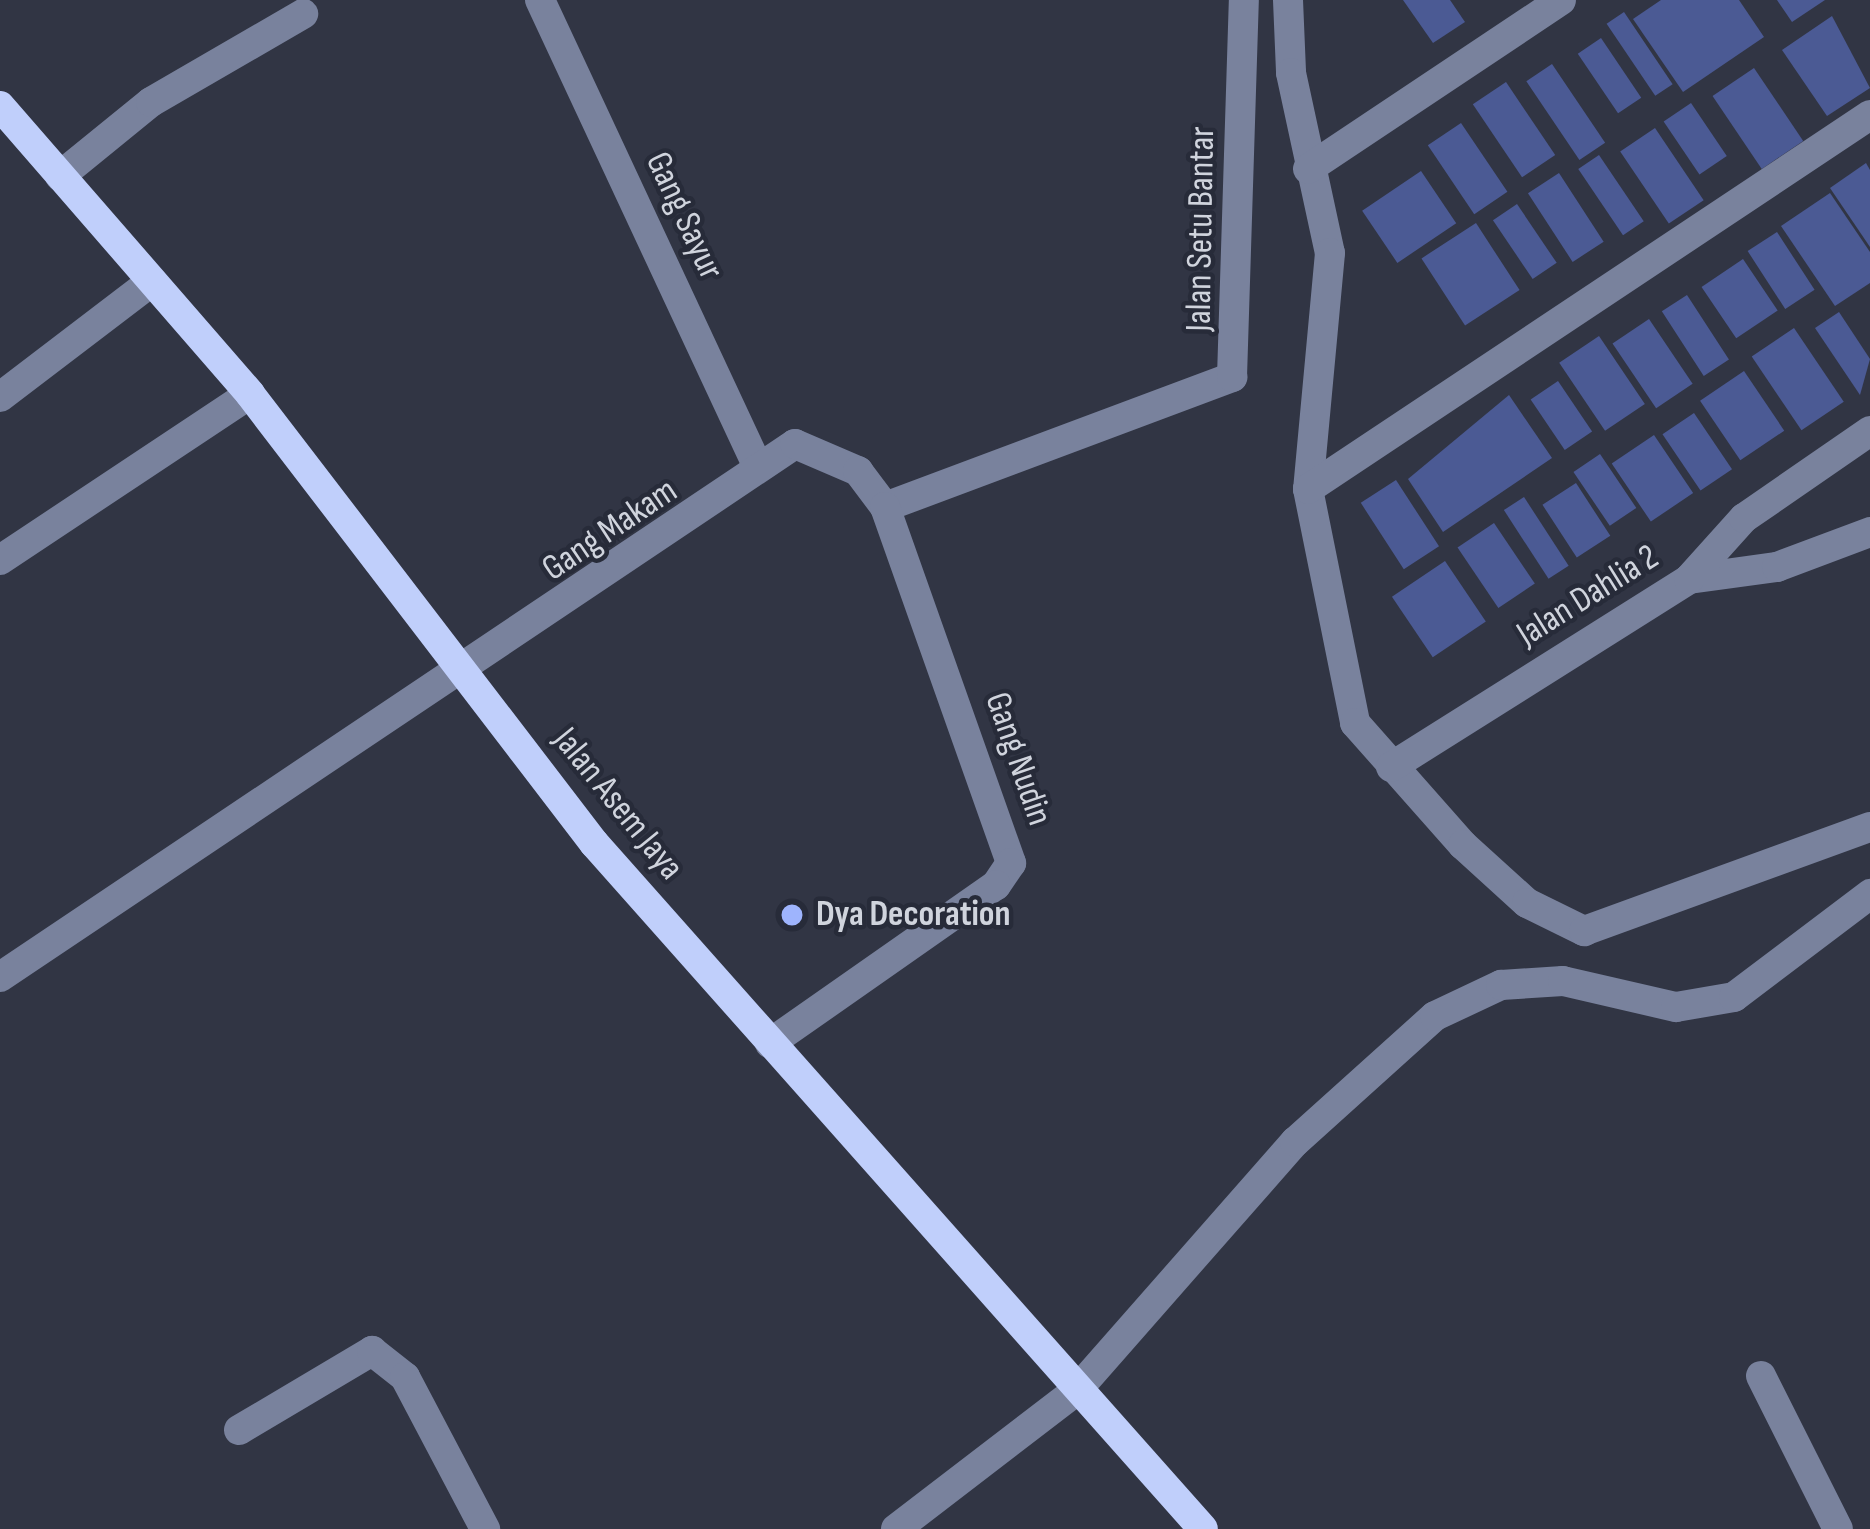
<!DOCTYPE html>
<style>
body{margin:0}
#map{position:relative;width:1870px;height:1529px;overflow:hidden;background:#313544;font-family:"Sofia Sans Condensed",sans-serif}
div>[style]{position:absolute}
.building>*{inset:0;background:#4b5a94;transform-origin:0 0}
.minor>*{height:30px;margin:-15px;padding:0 15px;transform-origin:15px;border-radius:15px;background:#79829d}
.major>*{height:30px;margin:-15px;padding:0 15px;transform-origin:15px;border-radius:15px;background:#c0cffb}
.dots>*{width:33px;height:33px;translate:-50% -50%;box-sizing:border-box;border:6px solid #272b39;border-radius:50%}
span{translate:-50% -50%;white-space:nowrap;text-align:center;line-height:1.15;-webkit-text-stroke:9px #272b39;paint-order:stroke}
.street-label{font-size:36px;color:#d0d4dd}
.poi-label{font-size:36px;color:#d0d4dd;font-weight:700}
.left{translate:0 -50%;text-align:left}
</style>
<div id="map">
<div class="building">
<div style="clip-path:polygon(1403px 0,1450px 0,1465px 22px,1433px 43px)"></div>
<div style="clip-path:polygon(1661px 0,1739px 0,1764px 37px,1683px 92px,1633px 19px)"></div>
<div style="clip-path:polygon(1777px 0,1825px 0,1792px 22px)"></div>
<div style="left:1624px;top:12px;width:87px;height:21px;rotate:56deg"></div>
<div style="clip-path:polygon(1832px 16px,1870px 88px,1827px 116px,1782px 50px)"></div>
<div style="left:1601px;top:38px;width:72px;height:28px;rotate:56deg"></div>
<div style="left:1552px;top:64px;width:95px;height:31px;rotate:56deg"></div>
<div style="left:1754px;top:68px;width:88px;height:50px;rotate:56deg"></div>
<div style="left:1506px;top:82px;width:88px;height:40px;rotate:56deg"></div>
<div style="left:1691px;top:103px;width:64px;height:33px;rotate:56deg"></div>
<div style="left:1461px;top:123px;width:83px;height:40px;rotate:56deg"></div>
<div style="left:1655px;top:128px;width:87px;height:42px;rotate:56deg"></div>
<div style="left:1599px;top:155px;width:80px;height:25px;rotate:56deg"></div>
<div style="clip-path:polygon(1866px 163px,1870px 170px,1870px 247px,1830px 188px)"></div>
<div style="left:1421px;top:171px;width:63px;height:71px;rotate:56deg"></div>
<div style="left:1559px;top:173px;width:82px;height:37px;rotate:57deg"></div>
<div style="clip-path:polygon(1830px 193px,1870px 252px,1870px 283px,1835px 306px,1781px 226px)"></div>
<div style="left:1517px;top:204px;width:71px;height:29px;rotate:56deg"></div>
<div style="left:1476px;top:223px;width:80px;height:65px;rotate:57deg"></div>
<div style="left:1777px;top:232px;width:69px;height:35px;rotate:57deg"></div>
<div style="left:1743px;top:259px;width:62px;height:50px;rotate:56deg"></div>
<div style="left:1687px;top:295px;width:77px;height:30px;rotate:57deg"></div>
<div style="clip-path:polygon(1839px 312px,1870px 359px,1860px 395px,1815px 328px)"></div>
<div style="left:1649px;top:319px;width:78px;height:44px;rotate:56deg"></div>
<div style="left:1794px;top:328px;width:89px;height:51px;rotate:56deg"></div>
<div style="left:1599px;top:336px;width:82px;height:48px;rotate:56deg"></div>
<div style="left:1744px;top:371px;width:72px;height:53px;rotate:56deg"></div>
<div style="left:1558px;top:381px;width:61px;height:33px;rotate:56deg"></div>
<div style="clip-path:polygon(1509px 395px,1552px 458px,1443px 532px,1408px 479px)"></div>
<div style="left:1694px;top:413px;width:68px;height:38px;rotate:56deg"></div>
<div style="left:1654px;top:435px;width:70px;height:51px;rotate:56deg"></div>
<div style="left:1600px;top:454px;width:65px;height:32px;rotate:56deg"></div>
<div style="left:1396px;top:480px;width:79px;height:42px;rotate:57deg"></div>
<div style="left:1576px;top:483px;width:63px;height:40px;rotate:57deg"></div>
<div style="left:1524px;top:497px;width:82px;height:24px;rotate:57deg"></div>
<div style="left:1494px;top:523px;width:73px;height:44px;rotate:56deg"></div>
<div style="left:1445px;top:561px;width:73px;height:64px;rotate:56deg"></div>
</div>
<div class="minor">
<div style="left:540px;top:0;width:513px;rotate:64.98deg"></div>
<div style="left:1288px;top:0;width:73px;rotate:87.6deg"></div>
<div style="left:1291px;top:73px;width:184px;rotate:77.8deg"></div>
<div style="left:1330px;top:253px;width:237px;rotate:95.3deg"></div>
<div style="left:1308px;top:489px;width:239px;rotate:78.6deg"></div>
<div style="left:1355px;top:723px;width:163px;rotate:48.5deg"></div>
<div style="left:1463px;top:845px;width:86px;rotate:42.2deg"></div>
<div style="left:1527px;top:903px;width:64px;rotate:26.2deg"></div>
<div style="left:1584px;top:931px;width:304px;rotate:-20deg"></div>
<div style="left:1308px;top:169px;width:304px;rotate:-33.7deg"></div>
<div style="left:60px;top:176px;width:117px;rotate:-39.1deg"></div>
<div style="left:151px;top:102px;width:176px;rotate:-30.1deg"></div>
<div style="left:0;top:397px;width:191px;rotate:-37.3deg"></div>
<div style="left:1308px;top:489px;width:675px;rotate:-33.64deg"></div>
<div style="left:885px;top:507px;width:371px;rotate:-20.5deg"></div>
<div style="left:1232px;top:377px;width:377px;rotate:-88.2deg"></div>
<div style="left:0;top:560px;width:300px;rotate:-33.6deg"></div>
<div style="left:1689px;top:579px;width:89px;rotate:-7.8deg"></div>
<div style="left:1777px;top:567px;width:99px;rotate:-20.6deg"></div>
<div style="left:1391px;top:767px;width:352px;rotate:-32.2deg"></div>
<div style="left:1689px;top:579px;width:82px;rotate:-48deg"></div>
<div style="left:1744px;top:518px;width:153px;rotate:-34.6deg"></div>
<div style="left:0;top:977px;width:957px;rotate:-33.84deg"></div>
<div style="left:795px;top:444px;width:69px;rotate:23.2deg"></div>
<div style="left:858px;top:471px;width:45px;rotate:53.1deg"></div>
<div style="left:885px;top:507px;width:378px;rotate:70.5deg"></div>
<div style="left:1011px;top:863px;width:27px;rotate:124deg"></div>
<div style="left:996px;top:885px;width:276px;rotate:145deg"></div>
<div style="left:1761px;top:1376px;width:171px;rotate:63.3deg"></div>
<div style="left:239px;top:1430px;width:155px;rotate:-30.7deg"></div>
<div style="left:372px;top:1351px;width:42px;rotate:38.2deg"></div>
<div style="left:405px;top:1377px;width:172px;rotate:62.2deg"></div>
<div style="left:896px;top:1529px;width:227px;rotate:-37.5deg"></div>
<div style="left:1076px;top:1391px;width:332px;rotate:-48.7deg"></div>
<div style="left:1295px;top:1142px;width:188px;rotate:-42deg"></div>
<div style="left:1435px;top:1016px;width:73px;rotate:-25.2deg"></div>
<div style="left:1501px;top:985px;width:62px;rotate:-3.7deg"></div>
<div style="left:1563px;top:981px;width:116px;rotate:13deg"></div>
<div style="left:1676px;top:1007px;width:59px;rotate:-9.8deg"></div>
<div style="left:1734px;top:997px;width:171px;rotate:-37.1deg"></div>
</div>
<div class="major">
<div style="left:0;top:106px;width:381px;rotate:49deg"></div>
<div style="left:250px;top:394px;width:566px;rotate:52.54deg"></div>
<div style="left:594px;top:843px;width:917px;rotate:48.4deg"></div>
</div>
<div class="dots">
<div style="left:792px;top:915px;background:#9eb4fd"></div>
</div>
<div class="street-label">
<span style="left:684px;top:216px;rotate:65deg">Gang Sayur</span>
<span style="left:1201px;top:229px;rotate:-89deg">Jalan Setu Bantar</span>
<span style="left:610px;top:530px;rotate:-34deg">Gang Makam</span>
<span style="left:1588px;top:596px;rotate:-32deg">Jalan Dahlia 2</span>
<span style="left:1018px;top:759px;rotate:71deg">Gang Nudin</span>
<span style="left:618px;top:804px;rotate:51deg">Jalan Asem Jaya</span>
</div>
<div class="poi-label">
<span class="left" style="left:816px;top:915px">Dya Decoration</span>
</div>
</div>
